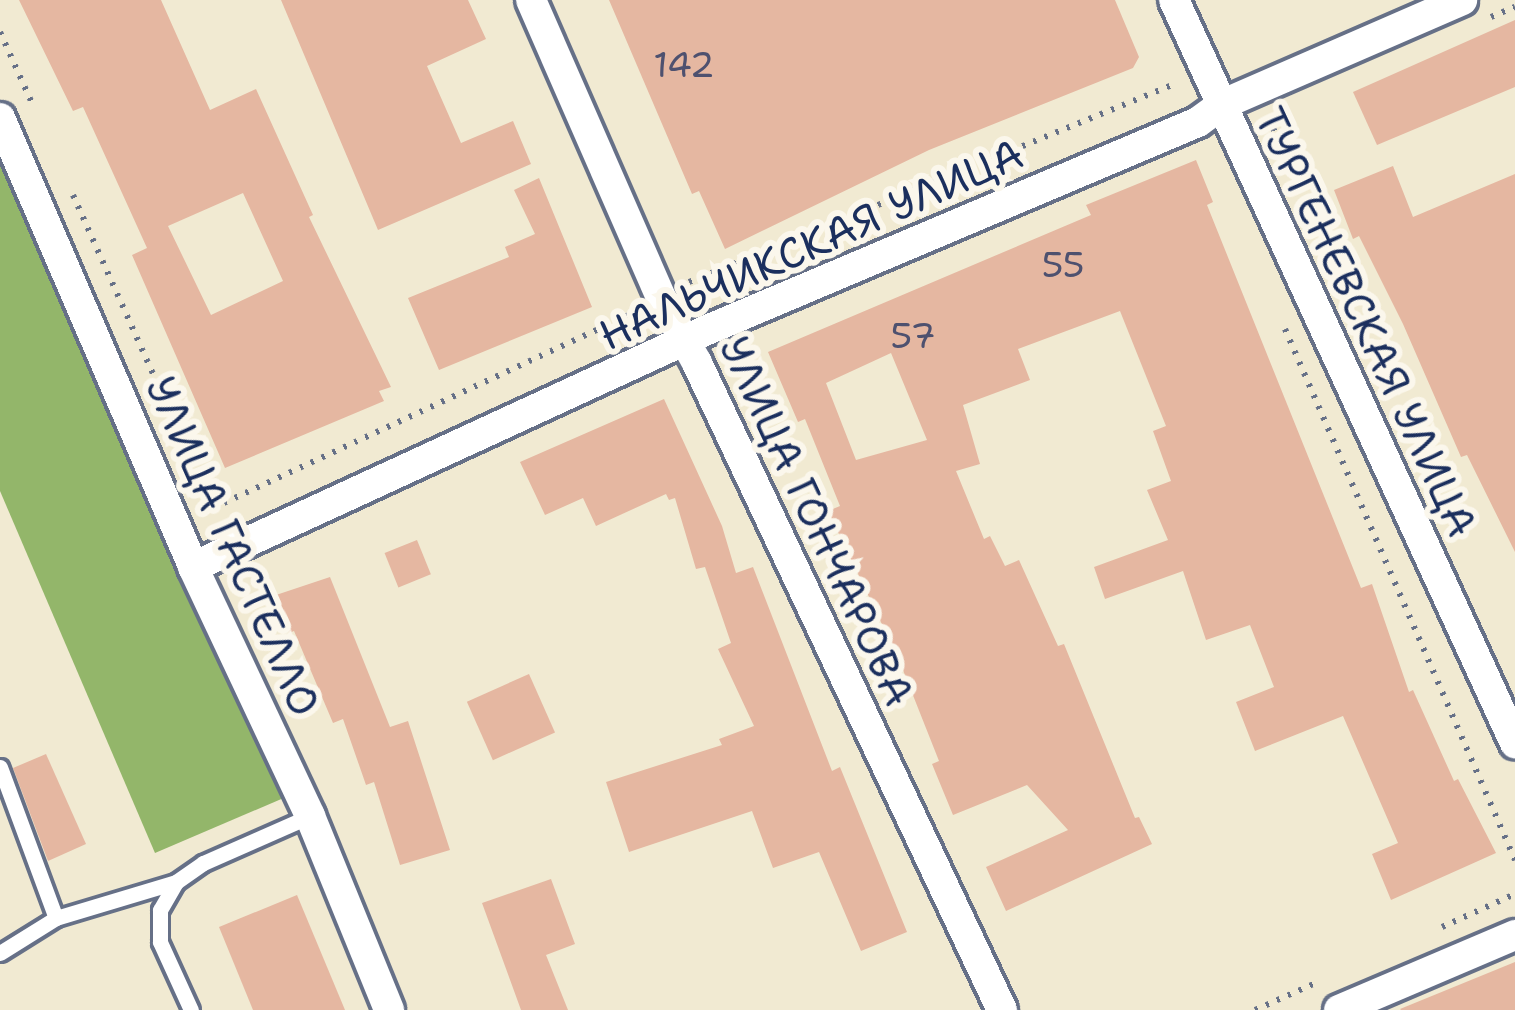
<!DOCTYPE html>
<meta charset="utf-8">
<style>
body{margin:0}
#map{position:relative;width:1515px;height:1010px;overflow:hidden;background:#f1ead2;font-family:"Shantell Sans",sans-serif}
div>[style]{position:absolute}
.forest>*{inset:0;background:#93b66a}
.building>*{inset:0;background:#e5b7a1;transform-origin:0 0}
.path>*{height:6px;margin-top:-3px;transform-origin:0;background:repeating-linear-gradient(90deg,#667087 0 3px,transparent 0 12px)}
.roads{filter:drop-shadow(3px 0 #667087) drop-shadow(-3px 0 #667087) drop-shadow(0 3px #667087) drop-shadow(0 -3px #667087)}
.service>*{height:15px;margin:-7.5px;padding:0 7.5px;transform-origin:7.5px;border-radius:7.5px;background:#fff}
.minor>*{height:30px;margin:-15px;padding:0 15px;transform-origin:15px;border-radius:15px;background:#fff}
span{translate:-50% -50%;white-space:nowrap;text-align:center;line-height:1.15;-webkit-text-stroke:12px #fbf7ec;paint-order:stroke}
.number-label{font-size:36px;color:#4e516f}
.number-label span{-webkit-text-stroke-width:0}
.street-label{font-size:42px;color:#1b2f5e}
</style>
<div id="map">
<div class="forest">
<div style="clip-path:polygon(0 152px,293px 794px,155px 853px,0 491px)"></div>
</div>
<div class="building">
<div style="clip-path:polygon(evenodd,19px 0,161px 0,210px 110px,256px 89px,313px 215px,309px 217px,391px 387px,379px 391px,384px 401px,225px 468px,132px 255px,147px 248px,83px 107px,73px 111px,19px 0,243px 193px,283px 281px,211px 315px,168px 226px,243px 193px)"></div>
<div style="clip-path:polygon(281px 0,468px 0,486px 39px,427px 66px,461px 143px,513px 121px,531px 164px,378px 230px)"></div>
<div style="clip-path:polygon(609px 0,1115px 0,1139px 57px,1133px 68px,929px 150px,725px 249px,699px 191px,692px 194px)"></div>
<div style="clip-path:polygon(1515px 20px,1515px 87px,1377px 145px,1353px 92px)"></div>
<div style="clip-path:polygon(evenodd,1196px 160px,1213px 202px,1207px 205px,1361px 588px,1372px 584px,1409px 692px,1413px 690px,1454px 781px,1458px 779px,1496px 853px,1391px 900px,1372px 854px,1398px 843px,1343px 716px,1255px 751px,1236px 702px,1274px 687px,1250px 625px,1206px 640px,1183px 571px,1105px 599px,1094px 567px,1168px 540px,1147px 490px,1171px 481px,1153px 431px,1166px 426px,1120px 311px,1018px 349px,1030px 380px,963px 405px,980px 464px,956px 471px,984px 539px,990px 536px,1005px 566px,1019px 560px,1058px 646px,1064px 644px,1135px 818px,1139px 817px,1152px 844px,1006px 911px,986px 867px,1068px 830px,1027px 785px,953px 815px,932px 764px,939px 761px,899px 660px,828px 511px,840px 506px,805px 419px,798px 422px,768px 352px,1091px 215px,1086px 205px,1196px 160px,891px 353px,927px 440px,856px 460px,826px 383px,891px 353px)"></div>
<div style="clip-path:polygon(1393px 166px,1413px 217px,1515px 174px,1515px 552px,1467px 455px,1461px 457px,1403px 324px,1359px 236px,1353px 239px,1334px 190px)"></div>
<div style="clip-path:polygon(539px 178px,592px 307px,439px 370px,408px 298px,509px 257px,505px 247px,535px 234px,514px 190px)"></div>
<div style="clip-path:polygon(664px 399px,722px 526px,736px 573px,753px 567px,832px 771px,840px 767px,907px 932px,861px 951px,819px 852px,773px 868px,752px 811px,629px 852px,606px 782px,722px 745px,719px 739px,754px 726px,718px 649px,731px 643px,705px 567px,696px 569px,675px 498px,669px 500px,666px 494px,596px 526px,583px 498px,545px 515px,520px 462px)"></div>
<div style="left:417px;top:540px;width:37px;height:35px;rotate:68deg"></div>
<div style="clip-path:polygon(330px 577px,390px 727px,408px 721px,450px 850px,400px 865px,374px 782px,366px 785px,343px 719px,333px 723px,294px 631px,289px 633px,276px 595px)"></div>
<div style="left:529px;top:674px;width:64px;height:68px;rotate:66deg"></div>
<div style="clip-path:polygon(46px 754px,86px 844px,48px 861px,13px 768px)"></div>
<div style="clip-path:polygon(551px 879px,575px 944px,546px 955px,568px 1010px,521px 1010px,482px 903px)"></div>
<div style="clip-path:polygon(297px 895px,345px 1010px,253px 1010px,219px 927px)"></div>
<div style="clip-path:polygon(1515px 962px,1515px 1010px,1401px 1010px,1400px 1009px)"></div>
</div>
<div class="path">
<div style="left:1491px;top:17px;width:26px;rotate:-23deg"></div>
<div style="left:0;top:32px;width:76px;rotate:65.8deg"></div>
<div style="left:1268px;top:117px;width:53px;rotate:65.4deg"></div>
<div style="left:73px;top:195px;width:343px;rotate:65.9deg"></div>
<div style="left:213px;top:508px;width:465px;rotate:-24.9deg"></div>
<div style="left:689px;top:282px;width:527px;rotate:-22.18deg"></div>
<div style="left:1285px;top:329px;width:579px;rotate:66.58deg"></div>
<div style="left:1442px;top:927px;width:80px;rotate:-24.3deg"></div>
<div style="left:1255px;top:1010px;width:71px;rotate:-24deg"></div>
</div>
<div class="roads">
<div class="service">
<div style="left:0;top:767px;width:161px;rotate:69.7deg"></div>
<div style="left:56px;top:918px;width:66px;rotate:148deg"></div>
<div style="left:56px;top:918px;width:125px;rotate:-16.7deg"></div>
<div style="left:191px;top:1010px;width:75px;rotate:-114.5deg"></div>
<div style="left:160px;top:942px;width:32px;rotate:-90deg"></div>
<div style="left:160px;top:910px;width:32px;rotate:-60deg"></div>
<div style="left:176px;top:882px;width:33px;rotate:-35deg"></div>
<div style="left:203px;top:863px;width:117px;rotate:-23.7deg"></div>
</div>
<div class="minor">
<div style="left:531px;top:0;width:325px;rotate:66.4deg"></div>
<div style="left:661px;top:298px;width:74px;rotate:61deg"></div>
<div style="left:697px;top:363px;width:715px;rotate:64.76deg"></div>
<div style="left:1174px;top:0;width:818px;rotate:65.35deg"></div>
<div style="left:0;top:118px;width:489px;rotate:66.7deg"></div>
<div style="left:193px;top:567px;width:275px;rotate:64.8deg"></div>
<div style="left:310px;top:816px;width:209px;rotate:67.8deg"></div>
<div style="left:193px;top:567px;width:566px;rotate:-24.75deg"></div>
<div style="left:707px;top:330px;width:533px;rotate:-22.96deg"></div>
<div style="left:1198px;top:122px;width:29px;rotate:-36deg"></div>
<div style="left:1221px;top:105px;width:263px;rotate:-23.5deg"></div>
<div style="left:1339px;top:1010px;width:191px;rotate:-23.1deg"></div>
</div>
</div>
<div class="number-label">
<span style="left:684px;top:65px">142</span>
<span style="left:1063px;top:265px">55</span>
<span style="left:913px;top:336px">57</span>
</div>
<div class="street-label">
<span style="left:811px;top:244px;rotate:-24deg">НАЛЬЧИКСКАЯ УЛИЦА</span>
<span style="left:1366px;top:322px;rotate:65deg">ТУРГЕНЕВСКАЯ УЛИЦА</span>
<span style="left:817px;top:521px;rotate:65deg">УЛИЦА ГОНЧАРОВА</span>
<span style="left:233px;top:546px;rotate:66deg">УЛИЦА ГАСТЕЛЛО</span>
</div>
</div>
